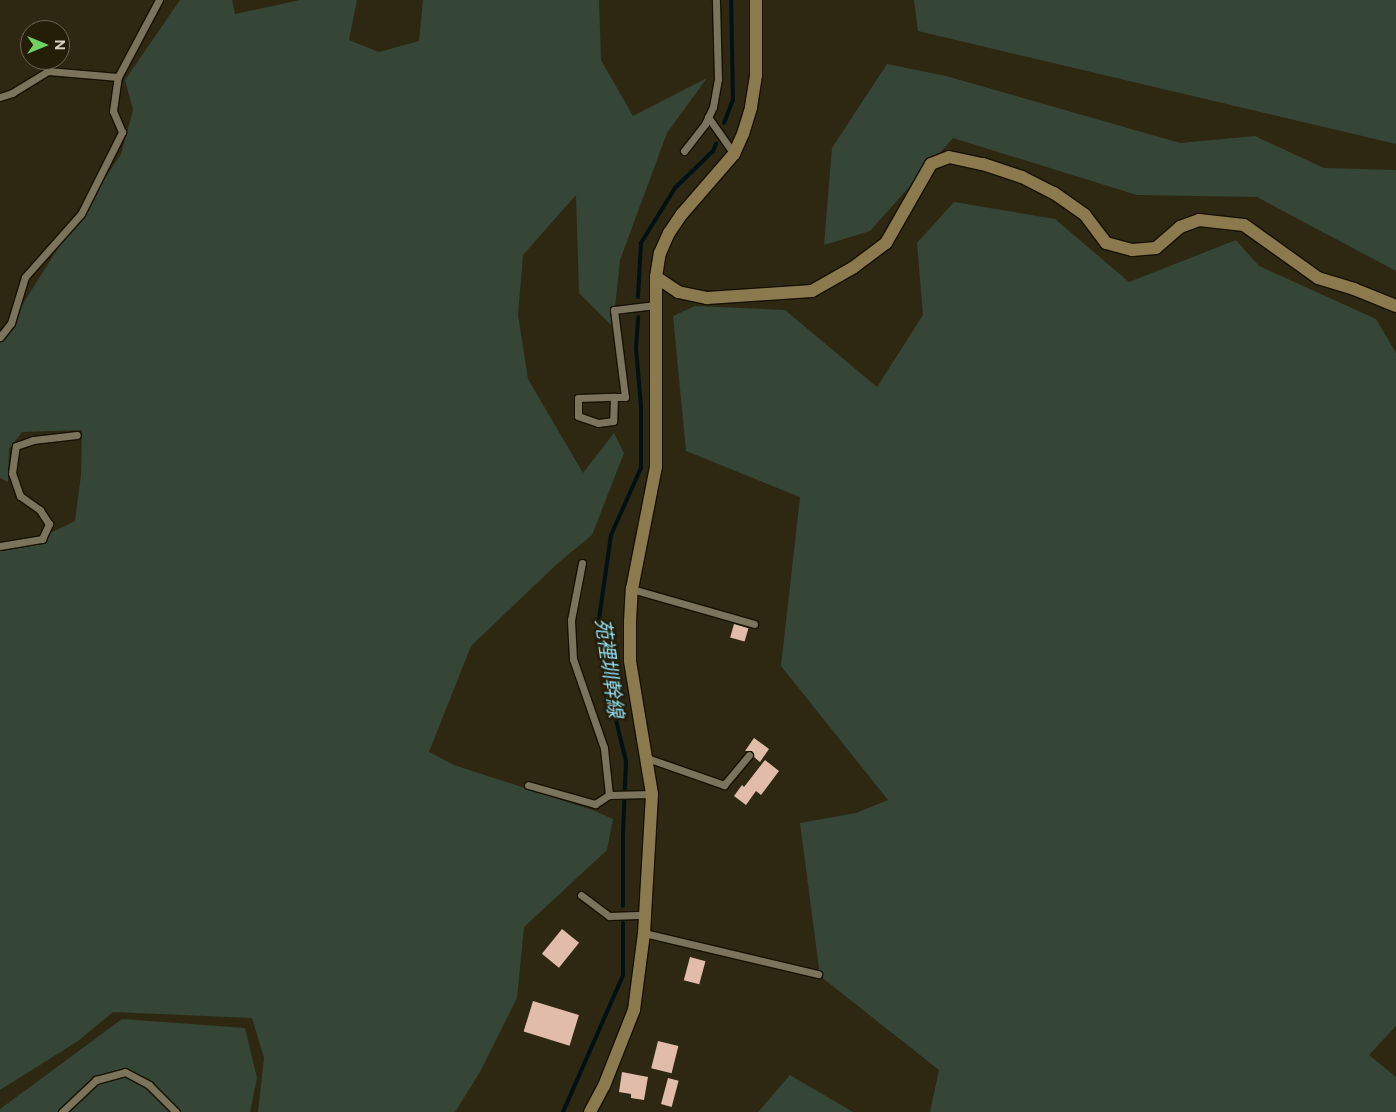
<!DOCTYPE html>
<meta charset="utf-8">
<style>
body{margin:0}
#map{position:relative;width:1396px;height:1112px;overflow:hidden;background:#2e2712;font-family:Figtree,"Noto Sans TC",sans-serif}
div>[style]{position:absolute}
.green>*{inset:0;background:#354637}
.stream>*{height:4px;margin:-2px;padding:0 2px;transform-origin:2px;border-radius:2px;background:#001116}
.building>*{inset:0;background:#e2bcab;transform-origin:0 0}
.roads{filter:drop-shadow(1px 0 #161000) drop-shadow(-1px 0 #161000) drop-shadow(0 1px #161000) drop-shadow(0 -1px #161000)}
.lane>*{height:7px;margin:-3.5px;padding:0 3.5px;transform-origin:3.5px;border-radius:3.5px;background:#7b735b}
.secondary>*{height:12px;margin:-6px;padding:0 6px;transform-origin:6px;border-radius:6px;background:#8c7a4f}
span{translate:-50% -50%;white-space:nowrap;text-align:center;line-height:1.15;-webkit-text-stroke:5px #241d08;paint-order:stroke}
.water-label{font-size:20px;color:#93def3;font-style:italic}
.north{position:absolute;left:20px;top:20px;width:50px;height:50px;box-sizing:border-box;background:#241d08;border:1px solid #6b6554;border-radius:50%;rotate:90deg;font-size:14px;font-weight:700;line-height:20px;text-align:center;color:#d6d2c5}
.north::after{content:'';display:block;margin:auto;width:18px;height:22px;background:#70d35f;clip-path:polygon(50% 0,100% 100%,50% 72%,0 100%)}
</style>
<div id="map">
<div class="green">
<div style="clip-path:polygon(180px 0,232px 0,235px 14px,300px 0,357px 0,349px 40px,379px 52px,419px 41px,423px 0,599px 0,601px 60px,633px 116px,707px 78px,667px 133px,620px 260px,613px 327px,579px 293px,576px 195px,523px 255px,518px 315px,528px 379px,583px 473px,614px 433px,624px 453px,592px 535px,557px 564px,471px 646px,429px 752px,454px 765px,595px 811px,613px 819px,607px 850px,524px 927px,517px 998px,480px 1072px,455px 1112px,258px 1112px,264px 1058px,252px 1018px,113px 1012px,78px 1041px,0 1090px,0 547px,42px 537px,75px 521px,81px 475px,82px 430px,22px 432px,9px 449px,8px 482px,0 478px,0 340px,53px 256px,121px 154px,133px 110px,125px 80px)"></div>
<div style="clip-path:polygon(914px 0,1396px 0,1396px 144px,918px 31px)"></div>
<div style="clip-path:polygon(887px 64px,946px 76px,1180px 143px,1255px 136px,1324px 168px,1396px 170px,1396px 271px,1257px 197px,1137px 195px,953px 138px,870px 231px,824px 245px,832px 148px)"></div>
<div style="clip-path:polygon(954px 202px,1055px 219px,1129px 282px,1236px 240px,1259px 266px,1376px 319px,1396px 353px,1396px 1026px,1369px 1055px,1396px 1077px,1396px 1112px,930px 1112px,939px 1070px,820px 976px,800px 823px,856px 813px,888px 800px,781px 666px,800px 497px,686px 451px,673px 316px,695px 306px,785px 310px,877px 387px,923px 315px,917px 243px)"></div>
<div style="clip-path:polygon(122px 1019px,245px 1028px,257px 1078px,250px 1112px,0 1112px,0 1109px)"></div>
<div style="clip-path:polygon(790px 1075px,853px 1112px,758px 1112px)"></div>
</div>
<div class="stream">
<div style="left:724px;top:123px;width:25px;rotate:-69deg"></div>
<div style="left:733px;top:100px;width:100px;rotate:-91.1deg"></div>
<div style="left:638px;top:297px;width:54px;rotate:-86.8deg"></div>
<div style="left:641px;top:243px;width:65px;rotate:-58.3deg"></div>
<div style="left:675px;top:188px;width:53px;rotate:-44.2deg"></div>
<div style="left:713px;top:151px;width:8px;rotate:-67deg"></div>
<div style="left:623px;top:906px;width:73px;rotate:-90deg"></div>
<div style="left:623px;top:833px;width:72px;rotate:-87.6deg"></div>
<div style="left:626px;top:761px;width:55px;rotate:-103.8deg"></div>
<div style="left:613px;top:708px;width:90px;rotate:-98.9deg"></div>
<div style="left:599px;top:619px;width:85px;rotate:-81.9deg"></div>
<div style="left:611px;top:535px;width:73px;rotate:-65.9deg"></div>
<div style="left:641px;top:468px;width:62px;rotate:-90deg"></div>
<div style="left:641px;top:406px;width:58px;rotate:-94.9deg"></div>
<div style="left:636px;top:348px;width:31px;rotate:-86deg"></div>
<div style="left:563px;top:1112px;width:150px;rotate:-66.3deg"></div>
<div style="left:623px;top:975px;width:52px;rotate:-90deg"></div>
</div>
<div class="building">
<div style="left:734px;top:624px;width:15px;height:14px;rotate:16deg"></div>
<div style="clip-path:polygon(754px 738px,769px 749px,760px 762px,754px 757px,752px 751px,745px 751px)"></div>
<div style="clip-path:polygon(765px 760px,779px 771px,761px 795px,756px 791px,746px 805px,734px 796px,742px 785px,744px 787px)"></div>
<div style="left:562px;top:929px;width:22px;height:32px;rotate:39deg"></div>
<div style="left:690px;top:957px;width:16px;height:24px;rotate:15deg"></div>
<div style="left:533px;top:1001px;width:48px;height:32px;rotate:17deg"></div>
<div style="left:658px;top:1041px;width:21px;height:28px;rotate:14deg"></div>
<div style="clip-path:polygon(622px 1072px,648px 1077px,644px 1100px,631px 1098px,631px 1094px,619px 1092px)"></div>
<div style="left:668px;top:1078px;width:11px;height:27px;rotate:15deg"></div>
</div>
<div class="roads">
<div class="lane">
<div style="left:0;top:97px;width:13px;rotate:-18deg"></div>
<div style="left:12px;top:93px;width:42px;rotate:-31.4deg"></div>
<div style="left:48px;top:71px;width:70px;rotate:4.9deg"></div>
<div style="left:708px;top:117px;width:45px;rotate:54.9deg"></div>
<div style="left:684px;top:151px;width:34px;rotate:-52deg"></div>
<div style="left:705px;top:124px;width:19px;rotate:-65deg"></div>
<div style="left:713px;top:107px;width:28px;rotate:-80deg"></div>
<div style="left:718px;top:79px;width:79px;rotate:-91.5deg"></div>
<div style="left:0;top:337px;width:18px;rotate:-52deg"></div>
<div style="left:11px;top:323px;width:48px;rotate:-73.1deg"></div>
<div style="left:25px;top:277px;width:84px;rotate:-48.4deg"></div>
<div style="left:81px;top:214px;width:92px;rotate:-63.4deg"></div>
<div style="left:122px;top:132px;width:23px;rotate:-113deg"></div>
<div style="left:113px;top:111px;width:34px;rotate:-82deg"></div>
<div style="left:118px;top:77px;width:87px;rotate:-62deg"></div>
<div style="left:614px;top:397px;width:24px;rotate:92deg"></div>
<div style="left:613px;top:421px;width:15px;rotate:172deg"></div>
<div style="left:598px;top:423px;width:21px;rotate:-161deg"></div>
<div style="left:578px;top:416px;width:18px;rotate:-90deg"></div>
<div style="left:578px;top:398px;width:36px;rotate:-2deg"></div>
<div style="left:614px;top:397px;width:11px"></div>
<div style="left:625px;top:397px;width:88px;rotate:-97.2deg"></div>
<div style="left:614px;top:310px;width:42px;rotate:-6.8deg"></div>
<div style="left:0;top:546px;width:43px;rotate:-9.5deg"></div>
<div style="left:42px;top:539px;width:17px;rotate:-65deg"></div>
<div style="left:49px;top:524px;width:17px;rotate:-123deg"></div>
<div style="left:40px;top:510px;width:24px;rotate:-145deg"></div>
<div style="left:20px;top:496px;width:24px;rotate:-109deg"></div>
<div style="left:12px;top:473px;width:27px;rotate:-82deg"></div>
<div style="left:16px;top:446px;width:18px;rotate:-19deg"></div>
<div style="left:33px;top:440px;width:44px;rotate:-6.5deg"></div>
<div style="left:632px;top:589px;width:127px;rotate:16deg"></div>
<div style="left:647px;top:758px;width:82px;rotate:19.3deg"></div>
<div style="left:724px;top:785px;width:39px;rotate:-50deg"></div>
<div style="left:528px;top:785px;width:70px;rotate:15.8deg"></div>
<div style="left:595px;top:804px;width:17px;rotate:-33deg"></div>
<div style="left:609px;top:795px;width:47px;rotate:-96.1deg"></div>
<div style="left:604px;top:748px;width:94px;rotate:-109.2deg"></div>
<div style="left:573px;top:659px;width:39px;rotate:-93deg"></div>
<div style="left:571px;top:620px;width:58px;rotate:-79.1deg"></div>
<div style="left:609px;top:795px;width:43px;rotate:-1.3deg"></div>
<div style="left:581px;top:895px;width:35px;rotate:37deg"></div>
<div style="left:609px;top:916px;width:36px;rotate:-2deg"></div>
<div style="left:644px;top:933px;width:179px;rotate:13.3deg"></div>
<div style="left:62px;top:1112px;width:47px;rotate:-43.3deg"></div>
<div style="left:96px;top:1080px;width:30px;rotate:-15deg"></div>
<div style="left:125px;top:1072px;width:27px;rotate:28deg"></div>
<div style="left:149px;top:1085px;width:38px;rotate:45deg"></div>
</div>
<div class="secondary">
<div style="left:656px;top:277px;width:27px;rotate:34deg"></div>
<div style="left:678px;top:292px;width:30px;rotate:12deg"></div>
<div style="left:707px;top:298px;width:105px;rotate:-3.8deg"></div>
<div style="left:812px;top:291px;width:48px;rotate:-29.7deg"></div>
<div style="left:854px;top:267px;width:40px;rotate:-37deg"></div>
<div style="left:886px;top:243px;width:91px;rotate:-60.3deg"></div>
<div style="left:931px;top:164px;width:19px;rotate:-21deg"></div>
<div style="left:949px;top:157px;width:35px;rotate:12deg"></div>
<div style="left:983px;top:164px;width:41px;rotate:18.4deg"></div>
<div style="left:1022px;top:177px;width:36px;rotate:27deg"></div>
<div style="left:1054px;top:193px;width:38px;rotate:35deg"></div>
<div style="left:1085px;top:215px;width:35px;rotate:53deg"></div>
<div style="left:1106px;top:243px;width:27px;rotate:15deg"></div>
<div style="left:1132px;top:250px;width:24px;rotate:-5deg"></div>
<div style="left:1156px;top:248px;width:32px;rotate:-41deg"></div>
<div style="left:1180px;top:227px;width:20px;rotate:-20deg"></div>
<div style="left:1199px;top:220px;width:45px;rotate:6.3deg"></div>
<div style="left:1244px;top:225px;width:91px;rotate:35.6deg"></div>
<div style="left:1318px;top:278px;width:38px;rotate:17deg"></div>
<div style="left:1354px;top:289px;width:45px;rotate:22deg"></div>
<div style="left:590px;top:1112px;width:30px;rotate:-62deg"></div>
<div style="left:604px;top:1086px;width:82px;rotate:-68.5deg"></div>
<div style="left:634px;top:1010px;width:78px;rotate:-82.6deg"></div>
<div style="left:644px;top:933px;width:139px;rotate:-86.7deg"></div>
<div style="left:652px;top:794px;width:135px;rotate:-99.4deg"></div>
<div style="left:630px;top:661px;width:39px;rotate:-90deg"></div>
<div style="left:630px;top:622px;width:33px;rotate:-87deg"></div>
<div style="left:632px;top:589px;width:124px;rotate:-78.9deg"></div>
<div style="left:656px;top:467px;width:190px;rotate:-90deg"></div>
<div style="left:656px;top:277px;width:24px;rotate:-81deg"></div>
<div style="left:660px;top:253px;width:22px;rotate:-66deg"></div>
<div style="left:669px;top:233px;width:23px;rotate:-56deg"></div>
<div style="left:682px;top:214px;width:79px;rotate:-49.1deg"></div>
<div style="left:734px;top:154px;width:22px;rotate:-66deg"></div>
<div style="left:743px;top:134px;width:28px;rotate:-73deg"></div>
<div style="left:751px;top:107px;width:32px;rotate:-81deg"></div>
<div style="left:756px;top:75px;width:75px;rotate:-90deg"></div>
</div>
</div>
<div class="water-label">
<span style="left:609px;top:668px;rotate:82deg">苑裡圳幹線</span>
</div>
<div class="north">N</div>
</div>
